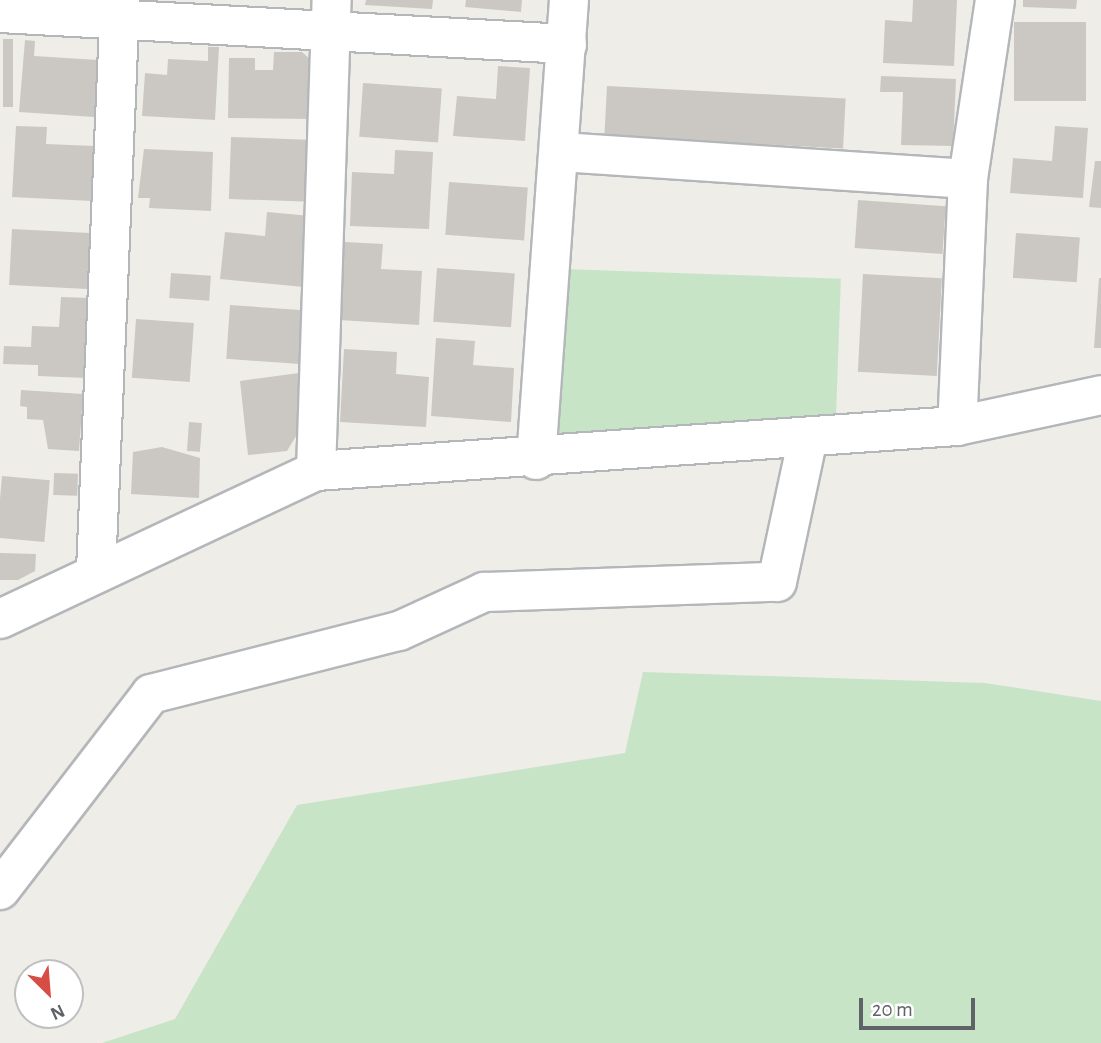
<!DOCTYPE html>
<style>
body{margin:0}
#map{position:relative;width:1101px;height:1043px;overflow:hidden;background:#efede8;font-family:"Alegreya Sans",sans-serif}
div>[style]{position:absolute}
.green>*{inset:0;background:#c8e4c7;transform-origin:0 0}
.building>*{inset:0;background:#cbc8c4;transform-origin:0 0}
.roads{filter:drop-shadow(2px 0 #b4b7ba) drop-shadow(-2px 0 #b4b7ba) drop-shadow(0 2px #b4b7ba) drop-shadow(0 -2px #b4b7ba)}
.street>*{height:38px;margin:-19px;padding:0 19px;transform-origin:19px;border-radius:19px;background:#fff}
.secondary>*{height:38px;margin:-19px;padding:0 19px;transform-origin:19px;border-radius:19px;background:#fff}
span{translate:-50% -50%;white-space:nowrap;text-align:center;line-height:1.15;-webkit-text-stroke:7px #fff;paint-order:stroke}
.north{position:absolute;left:14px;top:959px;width:70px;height:70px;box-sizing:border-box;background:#fff;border:2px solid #bfc0c2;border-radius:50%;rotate:155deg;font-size:19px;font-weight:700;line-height:28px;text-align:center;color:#5f6266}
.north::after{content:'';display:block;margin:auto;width:24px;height:32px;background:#d74d46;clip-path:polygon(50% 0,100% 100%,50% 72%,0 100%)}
.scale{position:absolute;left:859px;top:998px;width:116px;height:32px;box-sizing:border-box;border:4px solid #5f6266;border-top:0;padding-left:9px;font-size:21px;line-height:24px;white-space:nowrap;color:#5f6266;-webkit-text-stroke:5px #fff;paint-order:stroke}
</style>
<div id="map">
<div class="green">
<div style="left:564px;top:269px;width:277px;height:166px;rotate:2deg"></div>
<div style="clip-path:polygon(643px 672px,985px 683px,1101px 701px,1101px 1043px,102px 1043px,175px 1019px,297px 805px,625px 753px)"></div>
</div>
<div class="building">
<div style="clip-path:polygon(366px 0,433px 0,432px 9px,365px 5px)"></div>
<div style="clip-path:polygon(466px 0,522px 0,521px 12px,465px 7px)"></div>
<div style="clip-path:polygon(913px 0,957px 0,954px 66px,883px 63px,885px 20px,912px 22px)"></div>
<div style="clip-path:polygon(1023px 0,1077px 0,1076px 9px,1023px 7px)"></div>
<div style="left:1014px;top:22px;width:72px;height:79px"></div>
<div style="left:3px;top:39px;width:10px;height:68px"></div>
<div style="clip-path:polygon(25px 40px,35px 41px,34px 56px,98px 60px,94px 117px,19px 112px)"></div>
<div style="clip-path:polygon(208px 47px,219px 47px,215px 120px,142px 116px,145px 73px,167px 75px,168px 59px,208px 61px)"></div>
<div style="clip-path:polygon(274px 52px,302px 52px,312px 61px,311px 119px,228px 118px,229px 58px,255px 58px,255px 70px,273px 70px)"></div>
<div style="clip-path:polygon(498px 66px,530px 68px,525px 141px,453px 136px,457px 96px,496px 99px)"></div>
<div style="clip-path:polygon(881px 76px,956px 79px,953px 146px,901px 145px,903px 92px,880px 92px)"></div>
<div style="left:363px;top:83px;width:79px;height:54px;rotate:4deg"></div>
<div style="left:607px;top:86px;width:239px;height:50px;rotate:3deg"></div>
<div style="clip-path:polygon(16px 126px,47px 127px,46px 144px,95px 146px,92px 201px,12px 197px)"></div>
<div style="clip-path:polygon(1055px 126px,1088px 128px,1083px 198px,1010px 193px,1013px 158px,1052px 161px)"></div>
<div style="left:231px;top:137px;width:76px;height:62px;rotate:2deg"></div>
<div style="clip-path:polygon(144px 149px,213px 152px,211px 211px,149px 208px,150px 198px,138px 198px)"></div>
<div style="clip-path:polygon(395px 150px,433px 152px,429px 229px,350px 226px,352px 172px,394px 174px)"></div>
<div style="clip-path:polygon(1095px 161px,1101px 161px,1101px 208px,1089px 207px)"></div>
<div style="left:449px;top:182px;width:79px;height:53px;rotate:4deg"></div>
<div style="left:858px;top:200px;width:88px;height:48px;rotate:4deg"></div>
<div style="clip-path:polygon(267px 212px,311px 216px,304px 287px,220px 279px,225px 232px,265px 236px)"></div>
<div style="left:12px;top:229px;width:78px;height:56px;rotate:3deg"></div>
<div style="left:1016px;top:233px;width:64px;height:45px;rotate:4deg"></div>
<div style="clip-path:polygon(345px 242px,383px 244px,381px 269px,422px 271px,419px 325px,339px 320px)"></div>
<div style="left:437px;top:268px;width:78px;height:54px;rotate:4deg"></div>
<div style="left:171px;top:273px;width:40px;height:25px;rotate:4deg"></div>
<div style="left:863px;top:274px;width:79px;height:98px;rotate:3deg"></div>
<div style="clip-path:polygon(1099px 278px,1101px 278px,1101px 348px,1094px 348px)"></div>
<div style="clip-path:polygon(61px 297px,91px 298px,87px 378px,38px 376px,38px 365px,3px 364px,4px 346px,31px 347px,32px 326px,59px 327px)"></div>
<div style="left:230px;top:305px;width:74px;height:54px;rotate:4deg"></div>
<div style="left:136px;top:319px;width:58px;height:59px;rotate:4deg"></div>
<div style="clip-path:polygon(436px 338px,475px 341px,473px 365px,514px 368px,511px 422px,431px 416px)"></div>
<div style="clip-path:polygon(344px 349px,397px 352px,396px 374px,429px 377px,426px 427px,340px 422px)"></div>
<div style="clip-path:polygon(299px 373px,298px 433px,287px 451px,248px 455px,240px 381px)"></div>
<div style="clip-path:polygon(21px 390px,83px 394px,79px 451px,48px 449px,43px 420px,27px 419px,27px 407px,20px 406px)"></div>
<div style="left:189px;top:422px;width:13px;height:29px;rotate:4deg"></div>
<div style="clip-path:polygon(162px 447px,200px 458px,199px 498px,131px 494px,133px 452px)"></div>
<div style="left:54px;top:473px;width:24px;height:22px;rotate:2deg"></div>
<div style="left:2px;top:476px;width:48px;height:62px;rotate:5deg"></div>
<div style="clip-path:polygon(0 553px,36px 554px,35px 571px,18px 580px,0 580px)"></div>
</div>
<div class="roads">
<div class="street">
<div style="left:995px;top:0;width:181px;rotate:98.6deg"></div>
<div style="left:968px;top:179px;width:247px;rotate:92.5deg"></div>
<div style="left:957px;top:426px;width:147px;rotate:-12.1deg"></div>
<div style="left:0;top:13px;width:568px;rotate:3.13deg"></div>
<div style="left:561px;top:152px;width:408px;rotate:3.8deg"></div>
<div style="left:316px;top:471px;width:471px;rotate:-88.1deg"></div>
<div style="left:96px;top:571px;width:572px;rotate:-87.59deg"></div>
<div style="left:0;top:890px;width:247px;rotate:-52.4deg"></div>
<div style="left:151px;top:694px;width:256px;rotate:-14.3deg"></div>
<div style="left:399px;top:631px;width:94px;rotate:-24.6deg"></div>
<div style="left:484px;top:592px;width:293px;rotate:-2deg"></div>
<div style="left:777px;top:582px;width:147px;rotate:-77.9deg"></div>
</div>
<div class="secondary">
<div style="left:536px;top:460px;width:461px;rotate:-85.9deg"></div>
<div style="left:0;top:619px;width:349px;rotate:-25.1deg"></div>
<div style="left:316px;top:471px;width:643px;rotate:-4.02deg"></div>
</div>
</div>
<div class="north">N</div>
<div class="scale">20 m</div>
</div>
